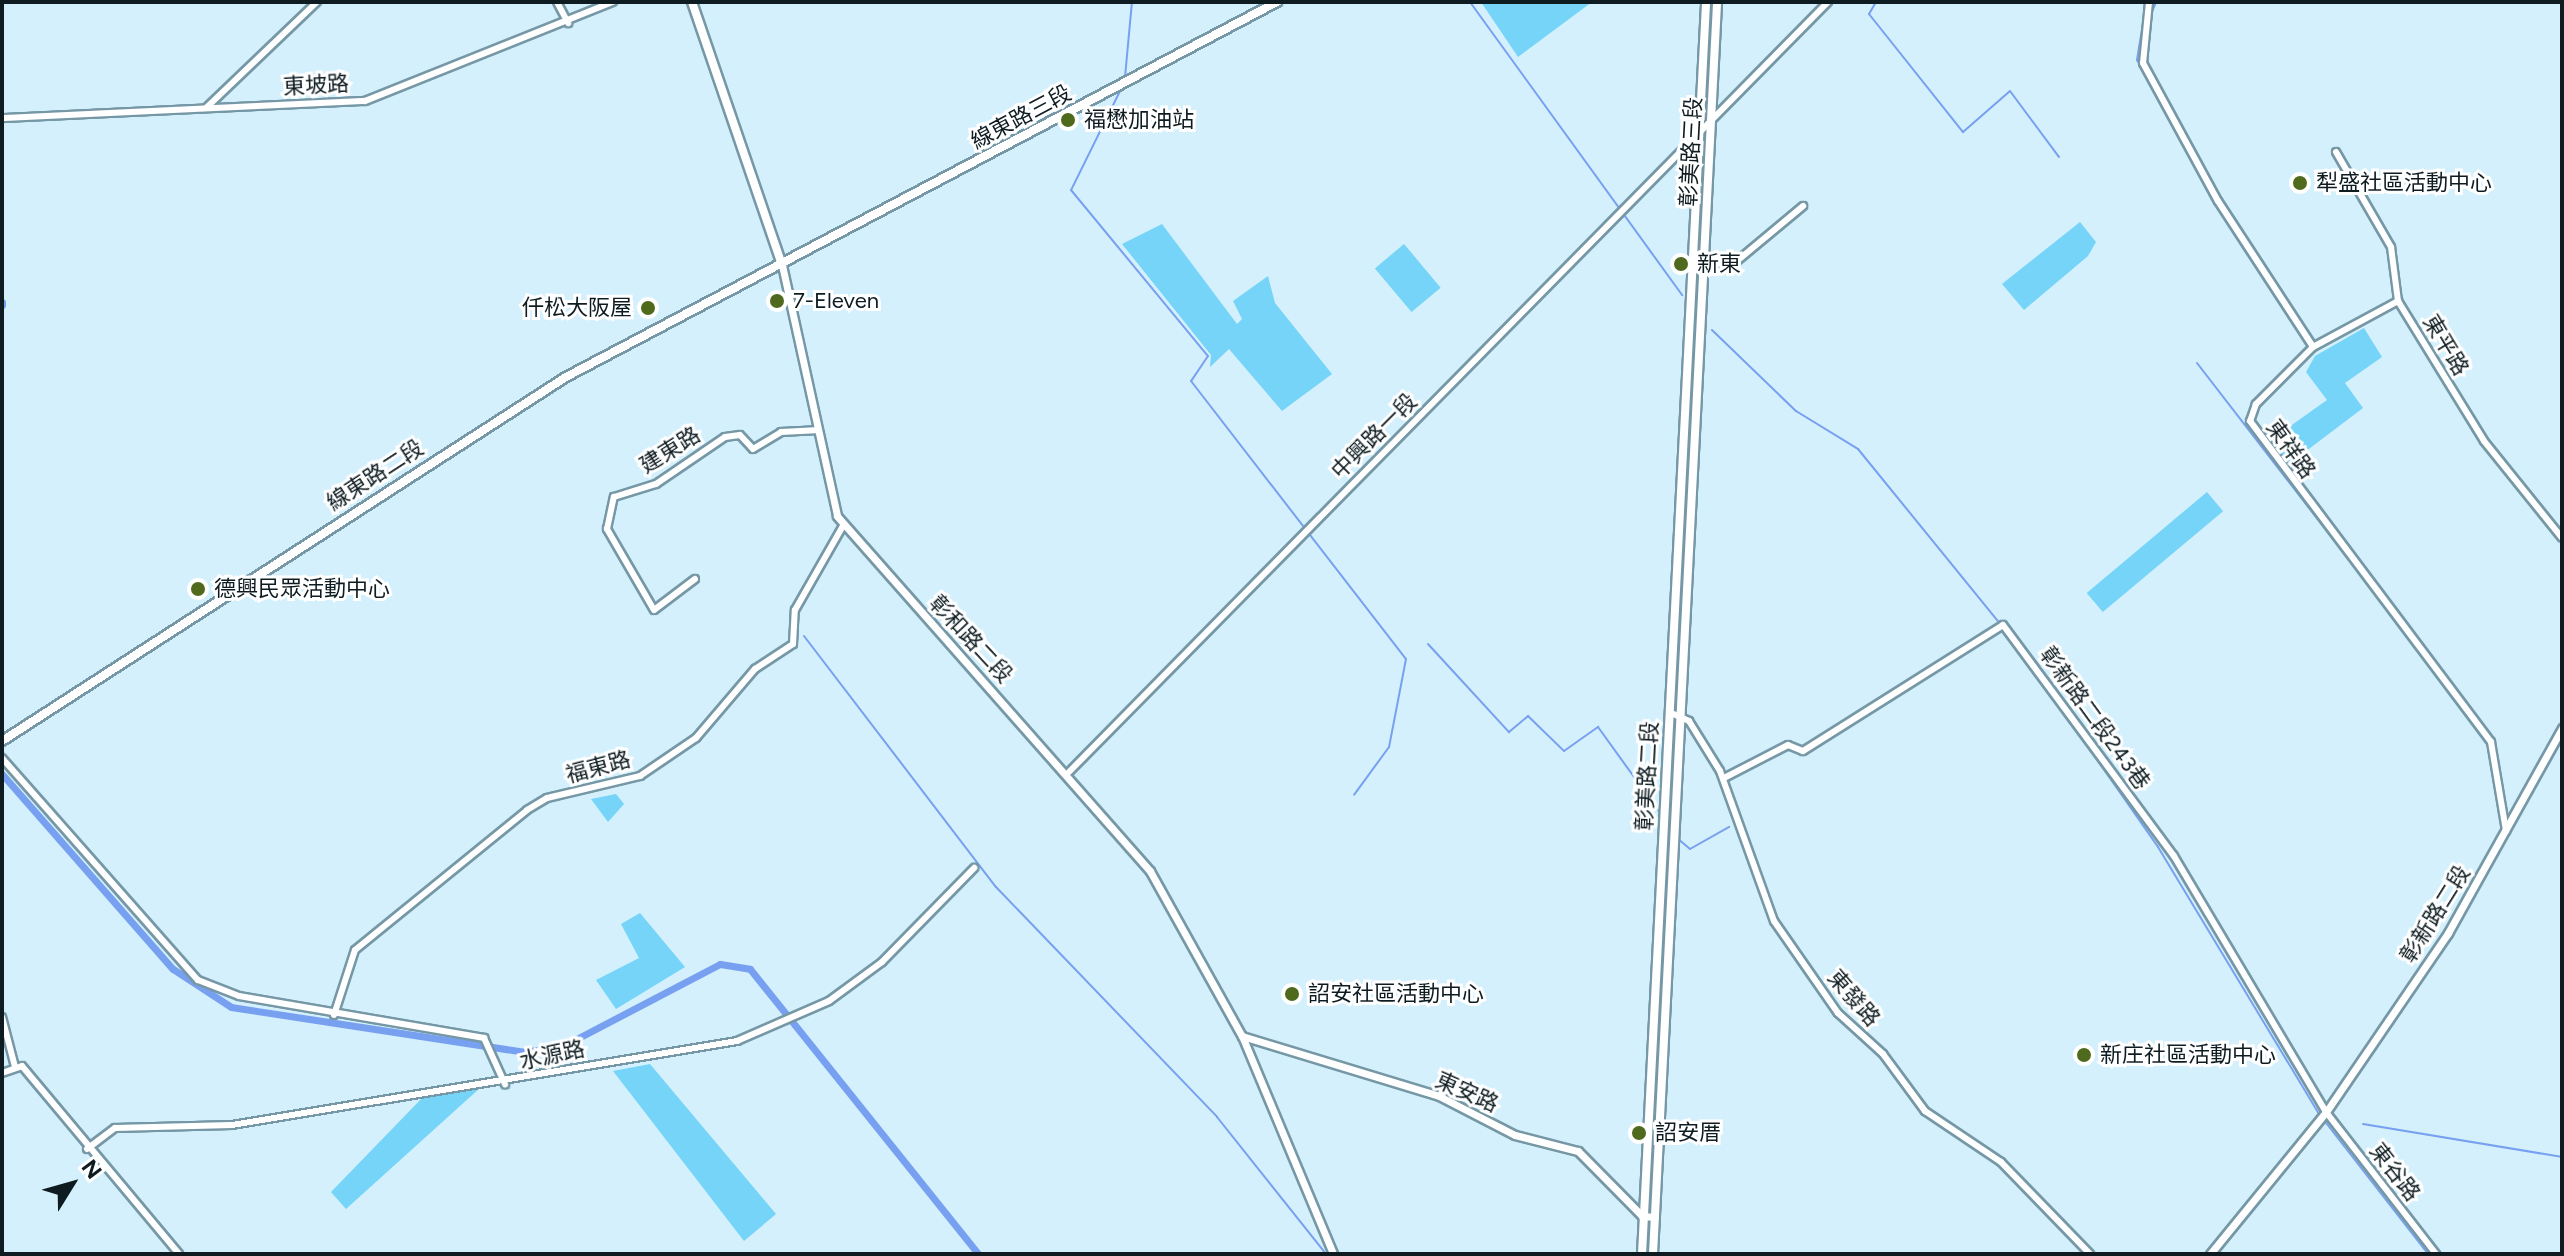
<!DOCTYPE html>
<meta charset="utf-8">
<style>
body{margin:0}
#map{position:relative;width:2564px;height:1256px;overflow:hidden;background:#d3f0fc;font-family:Figtree,"Noto Sans TC",sans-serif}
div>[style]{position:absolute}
.green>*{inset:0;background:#75d4f7;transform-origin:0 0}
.stream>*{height:2px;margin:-1px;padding:0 1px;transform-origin:1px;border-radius:1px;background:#78a0f0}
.canal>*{height:7px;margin:-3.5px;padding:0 3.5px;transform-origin:3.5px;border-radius:3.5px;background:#78a0f0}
.roads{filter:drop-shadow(2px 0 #7698a6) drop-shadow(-2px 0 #7698a6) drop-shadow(0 2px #7698a6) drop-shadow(0 -2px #7698a6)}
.minor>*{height:6px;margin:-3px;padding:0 3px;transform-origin:3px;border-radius:3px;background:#fff}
.tertiary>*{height:7px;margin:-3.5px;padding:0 3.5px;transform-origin:3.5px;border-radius:3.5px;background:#fff}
.secondary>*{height:8px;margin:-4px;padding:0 4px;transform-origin:4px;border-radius:4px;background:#fff}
.dots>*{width:22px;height:22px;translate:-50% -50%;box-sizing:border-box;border:4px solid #fff;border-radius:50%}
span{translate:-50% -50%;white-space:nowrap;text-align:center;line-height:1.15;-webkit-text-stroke:6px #fff;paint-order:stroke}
.street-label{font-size:22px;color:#0e1c21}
.poi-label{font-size:22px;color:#0e1c21}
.left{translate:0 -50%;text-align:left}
.right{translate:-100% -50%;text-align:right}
.frame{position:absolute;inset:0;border:4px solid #0e1c21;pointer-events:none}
.north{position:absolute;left:32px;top:1144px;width:80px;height:80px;-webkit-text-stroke:6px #fff;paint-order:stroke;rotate:53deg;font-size:22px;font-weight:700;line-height:32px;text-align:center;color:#0e1c21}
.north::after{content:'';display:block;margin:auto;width:28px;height:36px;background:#0e1c21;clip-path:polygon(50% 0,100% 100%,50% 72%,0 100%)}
</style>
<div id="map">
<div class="green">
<div style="clip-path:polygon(1481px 2px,1592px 2px,1518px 57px)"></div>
<div style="clip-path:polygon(2080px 222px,2096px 242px,2088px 256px,2024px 310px,2002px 284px)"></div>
<div style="clip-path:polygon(1162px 224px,1237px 324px,1242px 319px,1233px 301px,1268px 276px,1275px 303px,1332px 374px,1282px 411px,1229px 349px,1210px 367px,1211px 355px,1122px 244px)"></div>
<div style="left:1404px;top:244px;width:57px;height:38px;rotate:50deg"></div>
<div style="clip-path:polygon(2364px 328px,2382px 357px,2345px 383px,2363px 408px,2281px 470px,2257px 437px,2283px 422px,2289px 427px,2327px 400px,2306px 372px,2315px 356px)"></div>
<div style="left:2207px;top:492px;width:25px;height:157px;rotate:50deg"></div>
<div style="clip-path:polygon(616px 794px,624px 804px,608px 822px,591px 799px)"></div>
<div style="clip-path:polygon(640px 913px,685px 967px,616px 1009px,596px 980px,639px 958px,621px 924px)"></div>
<div style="clip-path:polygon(650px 1064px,776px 1214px,744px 1241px,613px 1071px)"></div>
<div style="clip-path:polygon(480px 1088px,346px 1209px,331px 1192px,424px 1096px)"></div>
</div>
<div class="stream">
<div style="left:1470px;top:2px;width:362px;rotate:54.1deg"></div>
<div style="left:1876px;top:2px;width:14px;rotate:120deg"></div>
<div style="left:1869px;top:14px;width:151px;rotate:51.5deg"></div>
<div style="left:1963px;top:132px;width:62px;rotate:-41.1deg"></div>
<div style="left:2010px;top:91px;width:82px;rotate:53.4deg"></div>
<div style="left:2146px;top:5px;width:56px;rotate:99.3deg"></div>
<div style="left:2137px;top:60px;width:266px;rotate:59.5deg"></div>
<div style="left:2151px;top:14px;width:13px;rotate:-67deg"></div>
<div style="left:2146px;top:60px;width:50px;rotate:62.4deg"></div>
<div style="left:1125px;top:77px;width:75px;rotate:-84.7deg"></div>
<div style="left:1122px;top:87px;width:115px;rotate:116.3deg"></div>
<div style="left:1071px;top:190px;width:215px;rotate:50.5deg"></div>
<div style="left:1208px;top:356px;width:30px;rotate:124deg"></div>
<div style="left:1191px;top:381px;width:351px;rotate:52.3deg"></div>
<div style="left:1406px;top:659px;width:90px;rotate:100.9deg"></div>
<div style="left:1389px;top:747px;width:59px;rotate:126.1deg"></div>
<div style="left:2216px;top:190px;width:22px;rotate:60deg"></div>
<div style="left:1712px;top:330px;width:117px;rotate:44deg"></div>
<div style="left:1796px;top:411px;width:73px;rotate:31.5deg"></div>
<div style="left:1858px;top:449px;width:227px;rotate:50.9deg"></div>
<div style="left:2197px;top:363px;width:339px;rotate:52.3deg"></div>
<div style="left:804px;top:636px;width:316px;rotate:52.6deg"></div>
<div style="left:996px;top:887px;width:319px;rotate:46.1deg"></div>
<div style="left:1217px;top:1117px;width:175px;rotate:51.5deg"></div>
<div style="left:1428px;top:644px;width:120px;rotate:47.4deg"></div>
<div style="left:1509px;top:732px;width:25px;rotate:-40deg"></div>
<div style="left:1528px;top:716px;width:50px;rotate:44.2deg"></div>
<div style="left:1564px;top:751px;width:42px;rotate:-35.2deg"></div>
<div style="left:1598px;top:727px;width:106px;rotate:54.2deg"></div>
<div style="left:2456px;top:700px;width:47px;rotate:54.6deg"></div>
<div style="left:2059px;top:705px;width:173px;rotate:55.1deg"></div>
<div style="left:2158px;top:847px;width:312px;rotate:58.9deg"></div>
<div style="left:1677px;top:838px;width:17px;rotate:40deg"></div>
<div style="left:1690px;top:849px;width:45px;rotate:-29.4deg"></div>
<div style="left:2323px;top:1119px;width:171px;rotate:52.1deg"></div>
<div style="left:2363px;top:1124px;width:202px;rotate:9.4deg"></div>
</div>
<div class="canal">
<div style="left:2px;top:302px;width:3px;rotate:90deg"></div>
<div style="left:2px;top:774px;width:259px;rotate:48.8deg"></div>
<div style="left:173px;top:969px;width:69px;rotate:33.2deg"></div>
<div style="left:231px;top:1007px;width:296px;rotate:8.7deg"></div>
<div style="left:524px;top:1052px;width:39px;rotate:-9deg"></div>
<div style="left:563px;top:1046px;width:177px;rotate:-27.6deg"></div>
<div style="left:720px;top:964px;width:30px;rotate:9deg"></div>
<div style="left:750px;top:969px;width:365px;rotate:51.3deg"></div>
</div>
<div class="roads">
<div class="minor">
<div style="left:557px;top:2px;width:24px;rotate:62deg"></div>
<div style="left:2149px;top:2px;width:61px;rotate:95.6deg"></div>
<div style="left:2143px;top:63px;width:157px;rotate:61.5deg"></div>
<div style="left:2218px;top:201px;width:174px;rotate:56.9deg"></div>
<div style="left:2313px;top:347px;width:81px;rotate:135deg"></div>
<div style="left:2256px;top:404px;width:18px;rotate:109deg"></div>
<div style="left:2250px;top:421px;width:401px;rotate:53.1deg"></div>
<div style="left:2491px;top:742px;width:90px;rotate:80.4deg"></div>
<div style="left:207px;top:107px;width:152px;rotate:-43.7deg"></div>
<div style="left:2px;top:118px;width:363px;rotate:-2.7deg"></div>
<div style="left:365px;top:101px;width:267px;rotate:-21.8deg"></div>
<div style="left:2336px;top:152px;width:110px;rotate:59.9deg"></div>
<div style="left:2391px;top:247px;width:54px;rotate:82.6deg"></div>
<div style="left:2398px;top:301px;width:164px;rotate:58.4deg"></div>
<div style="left:2484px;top:441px;width:124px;rotate:51.2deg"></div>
<div style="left:1703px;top:259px;width:29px;rotate:14deg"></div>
<div style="left:1731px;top:266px;width:94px;rotate:-39.8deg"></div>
<div style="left:2313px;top:347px;width:97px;rotate:-28.4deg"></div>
<div style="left:695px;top:579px;width:51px;rotate:142.9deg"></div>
<div style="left:654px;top:610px;width:94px;rotate:-120.1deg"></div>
<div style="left:607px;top:529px;width:33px;rotate:-78deg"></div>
<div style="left:614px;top:497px;width:44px;rotate:-17.2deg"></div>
<div style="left:656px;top:484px;width:83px;rotate:-34.3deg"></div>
<div style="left:725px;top:437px;width:15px;rotate:-8deg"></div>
<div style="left:740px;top:435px;width:19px;rotate:47deg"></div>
<div style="left:753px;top:449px;width:33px;rotate:-31deg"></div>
<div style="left:781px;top:432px;width:34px;rotate:-3deg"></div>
<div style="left:1669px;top:712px;width:22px;rotate:24deg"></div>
<div style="left:1689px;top:721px;width:59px;rotate:58.2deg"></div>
<div style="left:1720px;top:771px;width:159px;rotate:70.2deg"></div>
<div style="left:1774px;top:921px;width:112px;rotate:55.2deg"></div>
<div style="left:1838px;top:1013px;width:61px;rotate:42.3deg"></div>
<div style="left:1883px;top:1054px;width:71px;rotate:53.6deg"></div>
<div style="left:1925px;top:1111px;width:92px;rotate:33.9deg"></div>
<div style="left:2001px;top:1162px;width:128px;rotate:45.9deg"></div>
<div style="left:2px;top:758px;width:296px;rotate:48.6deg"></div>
<div style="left:198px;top:980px;width:44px;rotate:21.3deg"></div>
<div style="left:239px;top:996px;width:249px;rotate:9.7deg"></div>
<div style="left:484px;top:1038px;width:51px;rotate:65.5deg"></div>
<div style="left:1069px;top:772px;width:1081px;rotate:-45.41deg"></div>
<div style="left:1724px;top:778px;width:72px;rotate:-27.3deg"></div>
<div style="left:1788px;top:745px;width:16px;rotate:22deg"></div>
<div style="left:1803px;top:751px;width:236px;rotate:-32.2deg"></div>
<div style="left:2003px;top:625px;width:287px;rotate:53.5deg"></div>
<div style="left:2174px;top:856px;width:298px;rotate:59.3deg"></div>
<div style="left:2326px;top:1112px;width:180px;rotate:52.2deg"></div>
<div style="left:334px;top:1015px;width:68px;rotate:-72.1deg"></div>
<div style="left:355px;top:950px;width:222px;rotate:-39.1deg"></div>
<div style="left:527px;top:810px;width:23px;rotate:-31deg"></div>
<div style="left:547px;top:798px;width:96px;rotate:-13.3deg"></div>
<div style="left:640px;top:776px;width:68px;rotate:-34.2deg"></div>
<div style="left:696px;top:738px;width:91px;rotate:-49.5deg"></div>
<div style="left:755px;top:669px;width:45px;rotate:-33.3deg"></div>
<div style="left:793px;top:644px;width:34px;rotate:-87deg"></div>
<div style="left:795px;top:610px;width:97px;rotate:-60.3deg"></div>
<div style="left:2px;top:1017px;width:52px;rotate:75.4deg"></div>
<div style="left:2px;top:1073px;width:21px;rotate:-19deg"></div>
<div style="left:22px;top:1066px;width:245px;rotate:50.1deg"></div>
<div style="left:87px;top:1149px;width:35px;rotate:-37deg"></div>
<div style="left:115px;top:1128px;width:117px;rotate:-1.5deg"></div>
<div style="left:232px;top:1125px;width:512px;rotate:-9.44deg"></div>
<div style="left:737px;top:1041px;width:100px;rotate:-23.5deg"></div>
<div style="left:829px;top:1001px;width:66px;rotate:-36.3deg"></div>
<div style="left:882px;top:962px;width:132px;rotate:-45.6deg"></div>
</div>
<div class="tertiary">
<div style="left:782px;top:265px;width:257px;rotate:77.6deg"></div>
<div style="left:837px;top:516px;width:473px;rotate:48.6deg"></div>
<div style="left:1150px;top:871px;width:189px;rotate:60.9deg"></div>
<div style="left:1242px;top:1036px;width:236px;rotate:67.3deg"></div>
<div style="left:1242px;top:1036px;width:206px;rotate:16.9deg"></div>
<div style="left:1439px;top:1096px;width:85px;rotate:27.2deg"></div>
<div style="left:1515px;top:1135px;width:65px;rotate:14.3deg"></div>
<div style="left:1578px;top:1151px;width:91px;rotate:45.4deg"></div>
<div style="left:1642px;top:1216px;width:13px;rotate:4deg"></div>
<div style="left:2210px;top:1254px;width:183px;rotate:-50.8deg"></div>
<div style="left:2326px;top:1112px;width:217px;rotate:-55.7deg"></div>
<div style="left:2448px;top:933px;width:235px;rotate:-60.9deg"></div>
</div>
<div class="secondary">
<div style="left:692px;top:2px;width:278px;rotate:71.1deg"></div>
<div style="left:2px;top:741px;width:671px;rotate:-32.84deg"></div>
<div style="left:566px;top:377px;width:804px;rotate:-27.81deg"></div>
<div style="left:1642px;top:1254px;width:1254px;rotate:-87.07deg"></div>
<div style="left:1653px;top:1254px;width:1254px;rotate:-87.07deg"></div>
</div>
</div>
<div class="dots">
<div style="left:1068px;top:120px;background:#4f6a1d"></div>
<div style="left:2300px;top:183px;background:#4f6a1d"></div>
<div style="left:1681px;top:264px;background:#4f6a1d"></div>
<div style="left:777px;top:301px;background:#4f6a1d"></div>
<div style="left:648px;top:308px;background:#4f6a1d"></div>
<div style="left:198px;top:589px;background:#4f6a1d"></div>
<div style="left:1292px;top:994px;background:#4f6a1d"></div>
<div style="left:2084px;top:1055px;background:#4f6a1d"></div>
<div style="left:1639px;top:1133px;background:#4f6a1d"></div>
</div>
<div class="street-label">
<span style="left:316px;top:85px;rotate:-3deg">東坡路</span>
<span style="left:1021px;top:117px;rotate:-28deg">線東路三段</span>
<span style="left:1691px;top:152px;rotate:-87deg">彰美路三段</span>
<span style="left:2446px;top:345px;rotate:59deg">東平路</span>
<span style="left:1374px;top:436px;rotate:-45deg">中興路一段</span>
<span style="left:2291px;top:449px;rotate:54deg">東祥路</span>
<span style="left:670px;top:450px;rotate:-32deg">建東路</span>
<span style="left:375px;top:475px;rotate:-33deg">線東路二段</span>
<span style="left:971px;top:639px;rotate:47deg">彰和路二段</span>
<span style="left:2095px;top:718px;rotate:54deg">彰新路二段243巷</span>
<span style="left:598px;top:767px;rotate:-15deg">福東路</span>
<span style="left:1647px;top:776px;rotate:-87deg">彰美路二段</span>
<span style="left:2435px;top:914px;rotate:-58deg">彰新路二段</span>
<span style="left:1854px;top:998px;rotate:49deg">東發路</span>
<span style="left:552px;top:1055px;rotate:-12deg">水源路</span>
<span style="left:1467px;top:1092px;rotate:24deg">東安路</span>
<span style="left:2395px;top:1172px;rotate:52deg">東谷路</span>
</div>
<div class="poi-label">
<span class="left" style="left:1084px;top:120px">福懋加油站</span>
<span class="left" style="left:2316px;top:183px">犁盛社區活動中心</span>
<span class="left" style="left:1697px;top:264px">新東</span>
<span class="left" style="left:793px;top:301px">7-Eleven</span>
<span class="right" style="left:632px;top:308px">仟松大阪屋</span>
<span class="left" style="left:214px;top:589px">德興民眾活動中心</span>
<span class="left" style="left:1308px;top:994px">詔安社區活動中心</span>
<span class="left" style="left:2100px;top:1055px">新庄社區活動中心</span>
<span class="left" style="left:1655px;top:1133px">詔安厝</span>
</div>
<div class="frame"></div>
<div class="north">N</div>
</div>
